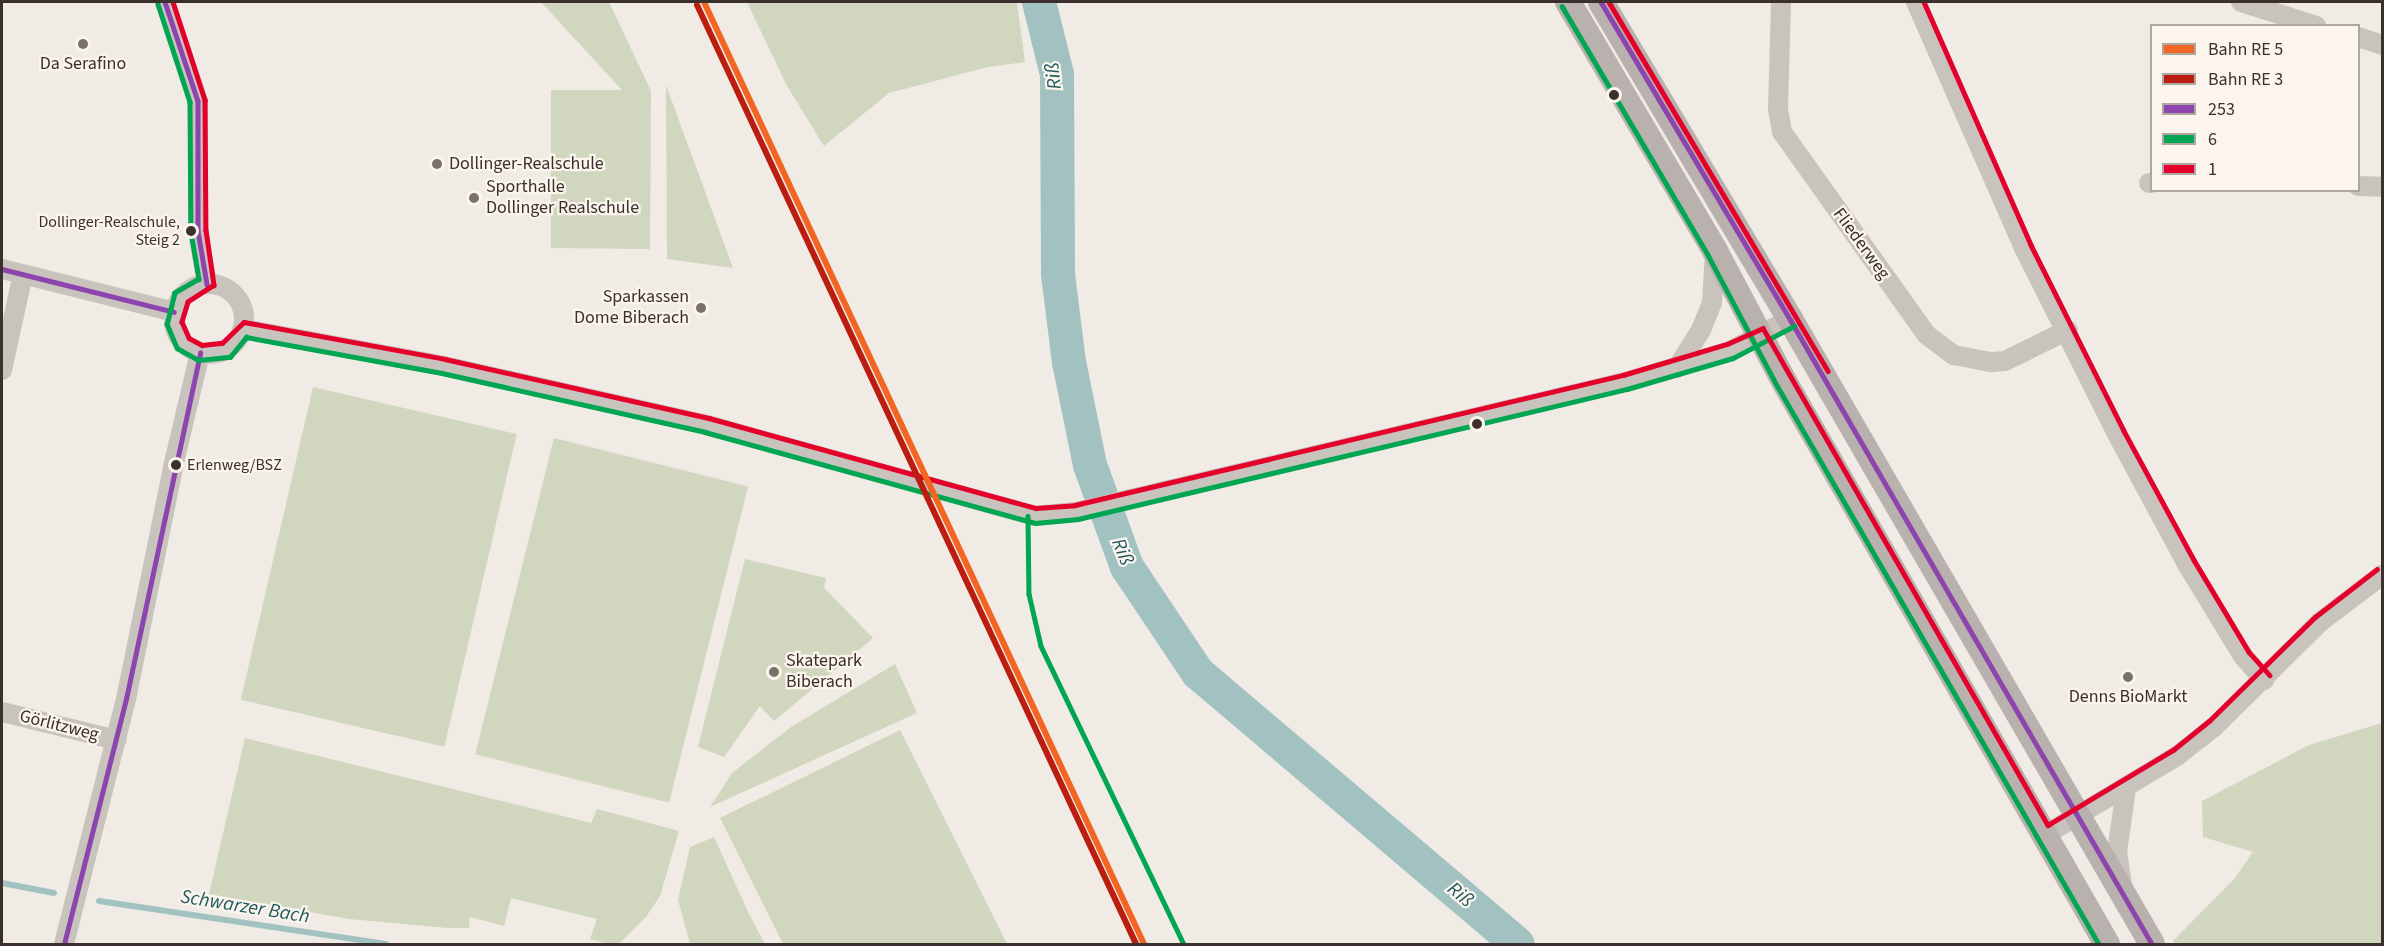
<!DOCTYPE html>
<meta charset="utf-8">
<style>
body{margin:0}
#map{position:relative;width:2384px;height:946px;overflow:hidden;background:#f0ebe5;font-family:"Source Sans 3",sans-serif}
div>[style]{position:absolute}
.green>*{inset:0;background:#d1d6bf;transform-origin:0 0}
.stream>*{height:6px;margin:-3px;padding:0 3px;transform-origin:3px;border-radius:3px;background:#a1c2c1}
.river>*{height:34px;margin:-17px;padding:0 17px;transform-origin:17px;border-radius:17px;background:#a1c2c1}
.minor>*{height:20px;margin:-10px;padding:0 10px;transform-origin:10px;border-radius:10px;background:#c9c3be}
.minor>.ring{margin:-10px;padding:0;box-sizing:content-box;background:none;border:20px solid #c9c3be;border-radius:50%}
.major>*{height:26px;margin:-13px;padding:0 13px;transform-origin:13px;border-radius:13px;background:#b8b1ad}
.bus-1>*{height:4.5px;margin:-2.25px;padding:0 2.25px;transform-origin:2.25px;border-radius:2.25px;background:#8e44ad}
.bus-2>*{height:4.5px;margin:-2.25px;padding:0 2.25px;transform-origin:2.25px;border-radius:2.25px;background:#00a651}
.bus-3>*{height:4.5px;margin:-2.25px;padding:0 2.25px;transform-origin:2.25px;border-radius:2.25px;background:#e4002b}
.rail-1>*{height:6px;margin:-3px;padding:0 3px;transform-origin:3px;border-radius:3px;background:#f26522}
.rail-2>*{height:6px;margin:-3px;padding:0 3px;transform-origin:3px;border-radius:3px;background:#bb1e10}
.dots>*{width:16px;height:16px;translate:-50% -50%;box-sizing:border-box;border:3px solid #fbf5ee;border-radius:50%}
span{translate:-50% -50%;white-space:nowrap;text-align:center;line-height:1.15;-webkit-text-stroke:4.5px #fbf5ee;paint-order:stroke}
.bus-label{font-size:16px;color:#3b302b}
.right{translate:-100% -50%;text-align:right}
.left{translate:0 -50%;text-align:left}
.poi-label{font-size:18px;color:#3b302b}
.street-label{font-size:18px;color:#3b302b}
.water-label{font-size:20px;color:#1f5a5e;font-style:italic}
.frame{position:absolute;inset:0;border:3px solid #3b302b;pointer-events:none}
.legend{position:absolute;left:2150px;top:24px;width:210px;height:168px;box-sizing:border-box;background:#fbf5ee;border:2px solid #aea6a0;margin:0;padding:8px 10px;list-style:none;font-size:18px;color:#3b302b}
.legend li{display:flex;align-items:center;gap:12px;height:30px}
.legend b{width:30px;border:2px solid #aea6a0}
</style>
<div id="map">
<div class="green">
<div style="clip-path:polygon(541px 2px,609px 2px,651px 91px,650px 249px,551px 248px,551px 90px,622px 90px)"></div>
<div style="clip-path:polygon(747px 2px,1017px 2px,1025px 62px,988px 67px,889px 93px,824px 146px,787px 86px)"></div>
<div style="clip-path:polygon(666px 85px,733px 268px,667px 259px)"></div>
<div style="left:313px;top:387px;width:209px;height:321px;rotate:13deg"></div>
<div style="left:554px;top:438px;width:200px;height:326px;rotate:14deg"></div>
<div style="clip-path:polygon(745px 559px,826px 578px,824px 588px,873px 638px,774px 721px,760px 706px,724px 757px,698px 747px)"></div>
<div style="clip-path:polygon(895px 664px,917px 713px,710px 807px,732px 773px,791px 727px)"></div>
<div style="clip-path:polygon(2382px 723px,2382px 944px,2175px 944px,2173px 941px,2235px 878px,2253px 852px,2203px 837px,2202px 801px,2309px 745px)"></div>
<div style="clip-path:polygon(900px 730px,1007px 944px,783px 944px,720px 818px)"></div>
<div style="clip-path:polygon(245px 738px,591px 823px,597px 809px,679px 831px,660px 896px,646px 917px,619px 944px,609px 944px,590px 939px,597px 919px,511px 898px,504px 926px,470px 917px,469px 928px,448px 928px,349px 919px,209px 894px)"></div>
<div style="clip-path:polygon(714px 837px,749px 914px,765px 944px,690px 944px,678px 900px,690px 847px)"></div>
</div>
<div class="stream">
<div style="left:2px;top:883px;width:53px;rotate:10.9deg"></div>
<div style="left:99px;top:901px;width:290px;rotate:8.5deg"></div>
</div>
<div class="river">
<div style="left:1039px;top:2px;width:74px;rotate:76deg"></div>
<div style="left:1057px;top:74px;width:200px;rotate:89.7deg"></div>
<div style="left:1058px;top:274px;width:89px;rotate:82.9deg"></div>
<div style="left:1069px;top:362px;width:105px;rotate:78.5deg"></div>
<div style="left:1090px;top:465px;width:109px;rotate:70.1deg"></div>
<div style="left:1127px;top:567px;width:128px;rotate:56.2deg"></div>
<div style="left:1198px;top:673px;width:419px;rotate:40.3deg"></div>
</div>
<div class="minor">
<div style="left:165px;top:2px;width:104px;rotate:71.6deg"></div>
<div style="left:198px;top:101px;width:130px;rotate:90deg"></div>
<div style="left:198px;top:231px;width:54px;rotate:80.4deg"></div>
<div style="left:1781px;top:2px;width:107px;rotate:91.6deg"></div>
<div style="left:1778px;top:109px;width:23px;rotate:80deg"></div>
<div style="left:1782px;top:132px;width:249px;rotate:54.5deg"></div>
<div style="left:1927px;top:335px;width:34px;rotate:37deg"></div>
<div style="left:1954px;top:355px;width:38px;rotate:11deg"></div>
<div style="left:1991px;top:362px;width:14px;rotate:-4deg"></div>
<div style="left:2005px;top:361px;width:70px;rotate:-26.2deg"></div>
<div style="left:1916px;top:2px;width:269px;rotate:66.3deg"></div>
<div style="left:2024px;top:248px;width:208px;rotate:63.4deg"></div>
<div style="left:2117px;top:434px;width:148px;rotate:61.7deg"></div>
<div style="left:2187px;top:564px;width:108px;rotate:58.7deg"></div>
<div style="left:2243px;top:656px;width:32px;rotate:49deg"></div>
<div style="left:2241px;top:2px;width:79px;rotate:17.7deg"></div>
<div style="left:2358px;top:37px;width:25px;rotate:18deg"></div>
<div style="left:2149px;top:183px;width:3px"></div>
<div style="left:2358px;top:186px;width:24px;rotate:2deg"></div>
<div style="left:2px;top:269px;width:177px;rotate:14deg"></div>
<div class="ring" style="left:174px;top:284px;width:50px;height:50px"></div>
<div style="left:243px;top:329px;width:204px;rotate:10.4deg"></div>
<div style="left:444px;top:366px;width:270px;rotate:12.6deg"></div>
<div style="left:707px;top:425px;width:340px;rotate:15.5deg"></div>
<div style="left:1035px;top:516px;width:41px;rotate:-5.6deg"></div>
<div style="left:1076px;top:512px;width:564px;rotate:-13.32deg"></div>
<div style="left:1625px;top:382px;width:109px;rotate:-16.4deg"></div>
<div style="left:1730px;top:351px;width:68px;rotate:-28.1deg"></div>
<div style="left:1677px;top:368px;width:45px;rotate:-57.7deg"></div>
<div style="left:1701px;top:330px;width:29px;rotate:-68deg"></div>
<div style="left:1712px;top:303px;width:52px;rotate:-86.7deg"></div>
<div style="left:2px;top:370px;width:98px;rotate:-77.7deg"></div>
<div style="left:2px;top:712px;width:118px;rotate:13.7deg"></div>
<div style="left:2045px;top:835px;width:154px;rotate:-30.9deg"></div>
<div style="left:2177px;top:756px;width:47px;rotate:-38.1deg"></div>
<div style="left:2214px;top:727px;width:149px;rotate:-44.7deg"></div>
<div style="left:2320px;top:622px;width:78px;rotate:-37.2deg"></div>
<div style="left:2122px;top:886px;width:34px;rotate:-98deg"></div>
<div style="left:2117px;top:852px;width:64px;rotate:-81.9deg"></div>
<div style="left:64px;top:944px;width:253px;rotate:-75.8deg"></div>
<div style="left:126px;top:699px;width:237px;rotate:-78.5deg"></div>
<div style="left:173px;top:467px;width:117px;rotate:-76.7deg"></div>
</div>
<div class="major">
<div style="left:1568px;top:2px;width:289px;rotate:59.4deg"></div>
<div style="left:1715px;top:251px;width:149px;rotate:62.1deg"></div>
<div style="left:1785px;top:383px;width:647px;rotate:60.15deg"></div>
<div style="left:1601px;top:2px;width:369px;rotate:59.2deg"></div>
<div style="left:1790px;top:319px;width:722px;rotate:59.92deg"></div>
</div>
<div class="bus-1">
<div style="left:165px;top:2px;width:104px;rotate:71.6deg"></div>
<div style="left:198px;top:101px;width:130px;rotate:90deg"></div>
<div style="left:198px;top:231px;width:54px;rotate:80.4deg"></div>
<div style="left:1601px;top:2px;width:369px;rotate:59.2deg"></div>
<div style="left:1790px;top:319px;width:722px;rotate:59.92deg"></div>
<div style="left:2px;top:269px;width:177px;rotate:14deg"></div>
<div style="left:64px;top:944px;width:253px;rotate:-75.8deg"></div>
<div style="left:126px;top:699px;width:354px;rotate:-77.9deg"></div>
</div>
<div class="bus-2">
<div style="left:158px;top:4px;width:103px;rotate:71.9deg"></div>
<div style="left:190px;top:102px;width:130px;rotate:89.6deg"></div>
<div style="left:191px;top:232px;width:48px;rotate:80.3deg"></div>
<div style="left:199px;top:279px;width:28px;rotate:150deg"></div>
<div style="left:175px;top:293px;width:32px;rotate:104deg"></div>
<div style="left:167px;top:324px;width:26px;rotate:67deg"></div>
<div style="left:177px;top:348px;width:25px;rotate:29deg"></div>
<div style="left:199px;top:360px;width:31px;rotate:-6deg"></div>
<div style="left:230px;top:357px;width:26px;rotate:-51deg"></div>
<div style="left:246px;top:337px;width:199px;rotate:10.4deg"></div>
<div style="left:442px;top:373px;width:270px;rotate:12.6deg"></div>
<div style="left:705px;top:432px;width:342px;rotate:15.4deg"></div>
<div style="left:1035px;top:523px;width:43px;rotate:-5.3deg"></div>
<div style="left:1078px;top:519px;width:564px;rotate:-13.32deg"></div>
<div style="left:1627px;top:389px;width:110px;rotate:-16.3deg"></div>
<div style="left:1733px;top:358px;width:69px;rotate:-27.7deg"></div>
<div style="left:1562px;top:6px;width:289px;rotate:59.6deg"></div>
<div style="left:1708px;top:255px;width:149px;rotate:62.1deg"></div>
<div style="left:1778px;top:387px;width:643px;rotate:60.05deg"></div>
<div style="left:1028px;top:516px;width:78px;rotate:89.3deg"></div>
<div style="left:1029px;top:594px;width:53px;rotate:77deg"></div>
<div style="left:1041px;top:646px;width:331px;rotate:64.4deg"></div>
</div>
<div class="bus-3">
<div style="left:173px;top:2px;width:103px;rotate:71.9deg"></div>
<div style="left:205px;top:100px;width:130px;rotate:89.6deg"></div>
<div style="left:206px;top:230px;width:56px;rotate:81.7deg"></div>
<div style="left:214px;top:285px;width:31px;rotate:147deg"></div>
<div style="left:188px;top:302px;width:21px;rotate:107deg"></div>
<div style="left:182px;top:322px;width:17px;rotate:66deg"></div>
<div style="left:189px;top:338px;width:15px;rotate:28deg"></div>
<div style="left:202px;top:345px;width:20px;rotate:-6deg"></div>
<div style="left:222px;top:343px;width:30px;rotate:-44deg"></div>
<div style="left:244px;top:322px;width:204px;rotate:10.4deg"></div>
<div style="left:445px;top:359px;width:271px;rotate:12.6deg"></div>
<div style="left:709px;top:418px;width:339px;rotate:15.4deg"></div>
<div style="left:1036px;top:508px;width:39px;rotate:-4deg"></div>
<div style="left:1075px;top:505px;width:563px;rotate:-13.35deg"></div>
<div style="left:1623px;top:375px;width:109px;rotate:-16.6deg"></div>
<div style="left:1727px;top:344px;width:39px;rotate:-24deg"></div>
<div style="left:1763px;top:328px;width:573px;rotate:60.17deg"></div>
<div style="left:2048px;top:825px;width:146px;rotate:-31deg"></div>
<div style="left:2173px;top:750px;width:46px;rotate:-38.9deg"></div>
<div style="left:2209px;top:721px;width:148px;rotate:-44.5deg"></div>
<div style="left:2315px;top:617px;width:78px;rotate:-37.7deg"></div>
<div style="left:1609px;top:2px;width:429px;rotate:59.3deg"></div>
<div style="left:1924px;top:2px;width:266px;rotate:66.2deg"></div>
<div style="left:2031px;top:245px;width:208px;rotate:63.4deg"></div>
<div style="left:2124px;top:431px;width:147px;rotate:61.5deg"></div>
<div style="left:2194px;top:560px;width:107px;rotate:59.1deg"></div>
<div style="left:2249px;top:652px;width:31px;rotate:48deg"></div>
</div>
<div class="rail-1">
<div style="left:704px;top:2px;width:1040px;rotate:64.96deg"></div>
</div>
<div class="rail-2">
<div style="left:697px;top:5px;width:1037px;rotate:64.94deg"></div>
</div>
<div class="dots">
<div style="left:83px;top:44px;background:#7a716c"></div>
<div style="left:1614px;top:95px;background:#3b302b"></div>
<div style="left:437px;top:164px;background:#7a716c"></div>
<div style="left:474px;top:198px;background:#7a716c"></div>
<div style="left:191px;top:231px;background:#3b302b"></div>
<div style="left:701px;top:308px;background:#7a716c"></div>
<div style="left:1477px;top:424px;background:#3b302b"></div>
<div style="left:176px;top:465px;background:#3b302b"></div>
<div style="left:774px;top:672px;background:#7a716c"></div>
<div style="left:2128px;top:677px;background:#7a716c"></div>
</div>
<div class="bus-label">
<span class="right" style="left:180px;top:231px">Dollinger-Realschule,<br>Steig 2</span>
<span class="left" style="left:187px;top:465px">Erlenweg/BSZ</span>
</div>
<div class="poi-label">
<span style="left:83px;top:64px">Da Serafino</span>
<span class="left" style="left:449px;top:164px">Dollinger-Realschule</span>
<span class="left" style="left:486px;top:198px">Sporthalle<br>Dollinger Realschule</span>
<span class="right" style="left:689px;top:308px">Sparkassen<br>Dome Biberach</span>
<span class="left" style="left:786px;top:672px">Skatepark<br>Biberach</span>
<span style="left:2128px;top:697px">Denns BioMarkt</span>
</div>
<div class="street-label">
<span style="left:1861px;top:244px;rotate:54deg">Fliederweg</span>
<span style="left:59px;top:726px;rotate:14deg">Görlitzweg</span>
</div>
<div class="water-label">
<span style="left:1054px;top:76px;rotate:-97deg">Riß</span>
<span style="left:1122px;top:552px;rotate:68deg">Riß</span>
<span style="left:1460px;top:895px;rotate:40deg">Riß</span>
<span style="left:245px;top:907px;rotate:9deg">Schwarzer Bach</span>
</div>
<div class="frame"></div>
<ul class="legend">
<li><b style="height:8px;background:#f26522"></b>Bahn RE 5</li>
<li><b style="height:8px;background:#bb1e10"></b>Bahn RE 3</li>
<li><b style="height:8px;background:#8e44ad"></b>253</li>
<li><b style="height:8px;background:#00a651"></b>6</li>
<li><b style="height:8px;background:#e4002b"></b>1</li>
</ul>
</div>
